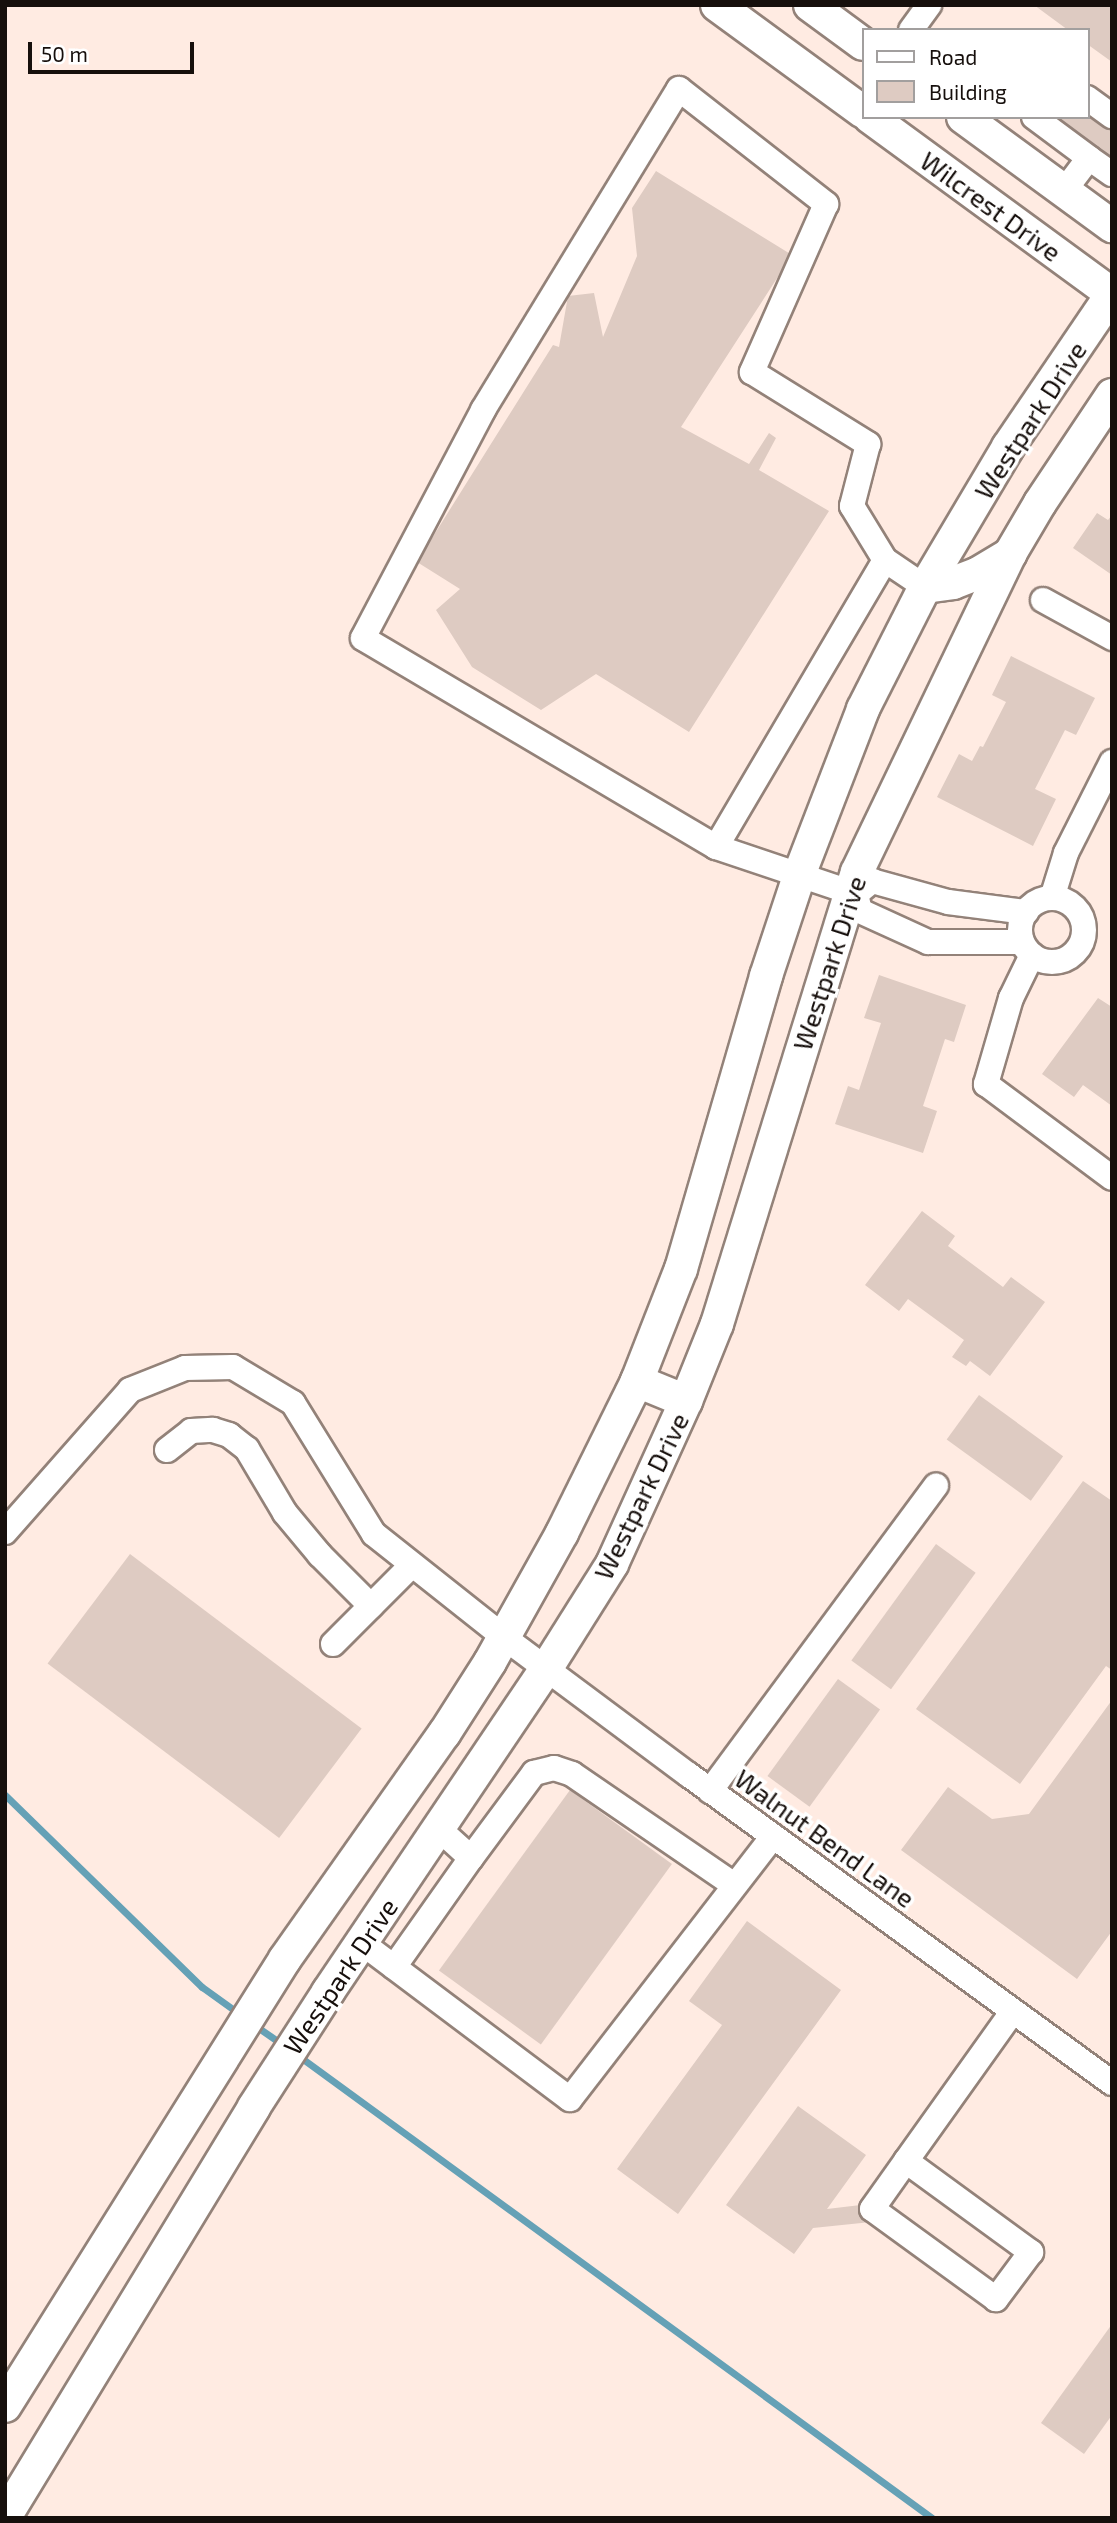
<!DOCTYPE html>
<style>
body{margin:0}
#map{position:relative;width:1117px;height:2523px;overflow:hidden;background:#ffebe2;font-family:"Exo 2",sans-serif}
div>[style]{position:absolute}
.stream>*{height:7px;margin:-3.5px;padding:0 3.5px;transform-origin:3.5px;border-radius:3.5px;background:#65a1b6}
.building>*{inset:0;background:#decbc2;transform-origin:0 0}
.roads{filter:drop-shadow(2px 0 #938279) drop-shadow(-2px 0 #938279) drop-shadow(0 2px #938279) drop-shadow(0 -2px #938279)}
.minor>*{height:24px;margin:-12px;padding:0 12px;transform-origin:12px;border-radius:12px;background:#fff}
.minor>.ring{margin:-12px;padding:0;box-sizing:content-box;background:none;border:24px solid #fff;border-radius:50%}
.major>*{height:32px;margin:-16px;padding:0 16px;transform-origin:16px;border-radius:16px;background:#fff}
span{translate:-50% -50%;white-space:nowrap;text-align:center;line-height:1.15;-webkit-text-stroke:7px #fff;paint-order:stroke}
.street-label{font-size:26px;color:#160f0c}
.frame{position:absolute;inset:0;border:7px solid #160f0c;pointer-events:none}
.legend{position:absolute;left:862px;top:28px;width:228px;height:91px;box-sizing:border-box;background:#fff;border:2px solid #a29f9e;margin:0;padding:9px 12px;list-style:none;font-size:21px;color:#160f0c}
.legend li{display:flex;align-items:center;gap:14px;height:35px}
.legend b{width:35px;border:2px solid #a29f9e}
.scale{position:absolute;left:28px;top:42px;width:166px;height:32px;box-sizing:border-box;border:4px solid #160f0c;border-top:0;padding-left:9px;font-size:21px;line-height:24px;white-space:nowrap;color:#160f0c;-webkit-text-stroke:5px #fff;paint-order:stroke}
</style>
<div id="map">
<div class="stream">
<div style="left:5px;top:1795px;width:275px;rotate:44.3deg"></div>
<div style="left:202px;top:1987px;width:48px;rotate:35.7deg"></div>
<div style="left:253px;top:2024px;width:37px;rotate:35deg"></div>
<div style="left:296px;top:2054px;width:787px;rotate:36.11deg"></div>
</div>
<div class="building">
<div style="clip-path:polygon(1034px 5px,1112px 5px,1112px 62px,1087px 44px,1087px 30px,1068px 30px)"></div>
<div style="clip-path:polygon(1087px 113px,1112px 130px,1112px 160px,1053px 117px,1087px 117px)"></div>
<div style="clip-path:polygon(656px 171px,792px 255px,681px 427px,749px 464px,769px 433px,776px 438px,759px 470px,829px 511px,689px 732px,596px 674px,541px 710px,472px 667px,436px 610px,460px 589px,417px 562px,553px 345px,559px 347px,568px 296px,594px 293px,603px 337px,637px 256px,632px 208px)"></div>
<div style="clip-path:polygon(1097px 513px,1108px 520px,1112px 515px,1112px 575px,1073px 548px)"></div>
<div style="clip-path:polygon(1011px 656px,1095px 698px,1076px 735px,1065px 730px,1035px 789px,1056px 799px,1033px 846px,937px 797px,959px 754px,972px 761px,980px 746px,983px 747px,1006px 702px,992px 695px)"></div>
<div style="clip-path:polygon(879px 975px,966px 1005px,954px 1042px,945px 1039px,923px 1106px,937px 1111px,923px 1153px,835px 1124px,848px 1086px,859px 1090px,881px 1023px,864px 1018px)"></div>
<div style="clip-path:polygon(1098px 998px,1112px 1007px,1112px 1106px,1083px 1085px,1074px 1097px,1042px 1074px)"></div>
<div style="clip-path:polygon(922px 1211px,955px 1236px,948px 1246px,1003px 1287px,1011px 1277px,1045px 1302px,990px 1376px,970px 1361px,966px 1366px,952px 1357px,964px 1340px,908px 1299px,899px 1311px,865px 1285px)"></div>
<div style="left:979px;top:1395px;width:104px;height:55px;rotate:36deg"></div>
<div style="clip-path:polygon(1083px 1481px,1112px 1501px,1112px 1670px,1106px 1666px,1020px 1784px,916px 1709px)"></div>
<div style="left:936px;top:1544px;width:49px;height:144px;rotate:36deg"></div>
<div style="left:130px;top:1554px;width:290px;height:137px;rotate:37deg"></div>
<div style="left:838px;top:1679px;width:52px;height:120px;rotate:36deg"></div>
<div style="clip-path:polygon(1112px 1700px,1112px 1931px,1077px 1979px,901px 1850px,948px 1787px,992px 1819px,1029px 1814px)"></div>
<div style="left:570px;top:1790px;width:126px;height:223px;rotate:36deg"></div>
<div style="clip-path:polygon(747px 1921px,841px 1990px,678px 2214px,617px 2169px,722px 2025px,689px 2001px)"></div>
<div style="clip-path:polygon(798px 2106px,866px 2155px,827px 2209px,869px 2204px,871px 2222px,813px 2228px,794px 2254px,726px 2205px)"></div>
<div style="clip-path:polygon(1112px 2324px,1112px 2415px,1084px 2454px,1041px 2423px)"></div>
</div>
<div class="roads">
<div class="minor">
<div style="left:911px;top:30px;width:31px;rotate:-54deg"></div>
<div style="left:1087px;top:98px;width:31px;rotate:36deg"></div>
<div style="left:1034px;top:117px;width:69px;rotate:36.7deg"></div>
<div style="left:1064px;top:191px;width:41px;rotate:-52.9deg"></div>
<div style="left:1089px;top:158px;width:28px;rotate:35deg"></div>
<div style="left:1043px;top:600px;width:79px;rotate:28.8deg"></div>
<div style="left:716px;top:847px;width:410px;rotate:-149.4deg"></div>
<div style="left:363px;top:638px;width:258px;rotate:-62.2deg"></div>
<div style="left:483px;top:410px;width:376px;rotate:-58.6deg"></div>
<div style="left:679px;top:89px;width:187px;rotate:38deg"></div>
<div style="left:826px;top:204px;width:184px;rotate:113.8deg"></div>
<div style="left:752px;top:372px;width:137px;rotate:31.8deg"></div>
<div style="left:868px;top:444px;width:64px;rotate:104.5deg"></div>
<div style="left:852px;top:506px;width:63px;rotate:58.6deg"></div>
<div style="left:856px;top:894px;width:148px;rotate:-161.4deg"></div>
<div style="left:716px;top:847px;width:333px;rotate:-59.5deg"></div>
<div style="left:885px;top:560px;width:48px;rotate:34deg"></div>
<div style="left:856px;top:894px;width:17px;rotate:77deg"></div>
<div style="left:860px;top:911px;width:75px;rotate:24.5deg"></div>
<div style="left:928px;top:942px;width:94px"></div>
<div style="left:856px;top:894px;width:21px;rotate:-39deg"></div>
<div style="left:872px;top:881px;width:79px;rotate:15.4deg"></div>
<div style="left:948px;top:902px;width:79px;rotate:7.3deg"></div>
<div class="ring" style="left:1020px;top:898px;width:40px;height:40px"></div>
<div style="left:1052px;top:898px;width:47px;rotate:-72.7deg"></div>
<div style="left:1066px;top:853px;width:102px;rotate:-63.2deg"></div>
<div style="left:1032px;top:955px;width:48px;rotate:116deg"></div>
<div style="left:1011px;top:998px;width:90px;rotate:106.2deg"></div>
<div style="left:986px;top:1084px;width:157px;rotate:36.7deg"></div>
<div style="left:167px;top:1450px;width:31px;rotate:-38deg"></div>
<div style="left:191px;top:1431px;width:22px;rotate:-3deg"></div>
<div style="left:213px;top:1430px;width:17px;rotate:17deg"></div>
<div style="left:229px;top:1435px;width:23px;rotate:38deg"></div>
<div style="left:247px;top:1449px;width:74px;rotate:59.3deg"></div>
<div style="left:285px;top:1513px;width:55px;rotate:50.2deg"></div>
<div style="left:320px;top:1555px;width:72px;rotate:45deg"></div>
<div style="left:5px;top:1532px;width:189px;rotate:-48.6deg"></div>
<div style="left:130px;top:1390px;width:59px;rotate:-21.8deg"></div>
<div style="left:185px;top:1368px;width:48px;rotate:-1.2deg"></div>
<div style="left:233px;top:1367px;width:70px;rotate:31deg"></div>
<div style="left:293px;top:1403px;width:154px;rotate:58.3deg"></div>
<div style="left:374px;top:1534px;width:167px;rotate:38.4deg"></div>
<div style="left:505px;top:1638px;width:229px;rotate:36.7deg"></div>
<div style="left:689px;top:1775px;width:523px;rotate:36.06deg"></div>
<div style="left:333px;top:1644px;width:112px;rotate:-45deg"></div>
<div style="left:710px;top:1791px;width:380px;rotate:-53.5deg"></div>
<div style="left:471px;top:1858px;width:106px;rotate:-53.5deg"></div>
<div style="left:534px;top:1773px;width:21px;rotate:-14deg"></div>
<div style="left:554px;top:1768px;width:19px;rotate:18deg"></div>
<div style="left:572px;top:1774px;width:196px;rotate:34.4deg"></div>
<div style="left:362px;top:1943px;width:260px;rotate:36.9deg"></div>
<div style="left:570px;top:2099px;width:332px;rotate:-52.3deg"></div>
<div style="left:394px;top:1967px;width:133px;rotate:-54.8deg"></div>
<div style="left:471px;top:1858px;width:43px;rotate:-137.8deg"></div>
<div style="left:906px;top:2161px;width:155px;rotate:36.1deg"></div>
<div style="left:1031px;top:2252px;width:59px;rotate:126.7deg"></div>
<div style="left:996px;top:2299px;width:153px;rotate:-144deg"></div>
<div style="left:872px;top:2209px;width:59px;rotate:-54.7deg"></div>
<div style="left:906px;top:2161px;width:184px;rotate:-54.5deg"></div>
</div>
<div class="major">
<div style="left:717px;top:5px;width:181px;rotate:36.2deg"></div>
<div style="left:810px;top:5px;width:66px;rotate:36.3deg"></div>
<div style="left:870px;top:117px;width:300px;rotate:36.2deg"></div>
<div style="left:963px;top:117px;width:185px;rotate:36.2deg"></div>
<div style="left:925px;top:587px;width:28px;rotate:-8deg"></div>
<div style="left:953px;top:583px;width:26px;rotate:-21deg"></div>
<div style="left:977px;top:574px;width:39px;rotate:-31deg"></div>
<div style="left:637px;top:1381px;width:53px;rotate:22.2deg"></div>
<div style="left:5px;top:2406px;width:527px;rotate:-57.94deg"></div>
<div style="left:285px;top:1959px;width:276px;rotate:-54.8deg"></div>
<div style="left:444px;top:1734px;width:85px;rotate:-57.4deg"></div>
<div style="left:490px;top:1662px;width:148px;rotate:-60.8deg"></div>
<div style="left:562px;top:1533px;width:169px;rotate:-63.7deg"></div>
<div style="left:637px;top:1381px;width:120px;rotate:-68.6deg"></div>
<div style="left:681px;top:1269px;width:305px;rotate:-73.8deg"></div>
<div style="left:766px;top:976px;width:112px;rotate:-71.7deg"></div>
<div style="left:801px;top:870px;width:173px;rotate:-68.9deg"></div>
<div style="left:863px;top:709px;width:137px;rotate:-63.1deg"></div>
<div style="left:925px;top:587px;width:163px;rotate:-59.3deg"></div>
<div style="left:1008px;top:447px;width:185px;rotate:-55.8deg"></div>
<div style="left:5px;top:2517px;width:480px;rotate:-58.7deg"></div>
<div style="left:254px;top:2107px;width:137px;rotate:-57.2deg"></div>
<div style="left:328px;top:1992px;width:390px;rotate:-56deg"></div>
<div style="left:546px;top:1669px;width:124px;rotate:-57.8deg"></div>
<div style="left:612px;top:1564px;width:179px;rotate:-65.6deg"></div>
<div style="left:686px;top:1401px;width:83px;rotate:-68.1deg"></div>
<div style="left:717px;top:1324px;width:473px;rotate:-72.8deg"></div>
<div style="left:857px;top:872px;width:353px;rotate:-64.3deg"></div>
<div style="left:1010px;top:554px;width:59px;rotate:-59.5deg"></div>
<div style="left:1040px;top:503px;width:130px;rotate:-56.3deg"></div>
</div>
</div>
<div class="street-label">
<span style="left:991px;top:206px;rotate:36deg">Wilcrest Drive</span>
<span style="left:1030px;top:420px;rotate:-57deg">Westpark Drive</span>
<span style="left:829px;top:963px;rotate:-72deg">Westpark Drive</span>
<span style="left:641px;top:1496px;rotate:-64deg">Westpark Drive</span>
<span style="left:825px;top:1838px;rotate:36deg">Walnut Bend Lane</span>
<span style="left:340px;top:1976px;rotate:-56deg">Westpark Drive</span>
</div>
<div class="frame"></div>
<ul class="legend">
<li><b style="height:9px;background:#fff"></b>Road</li>
<li><b style="height:19px;background:#decbc2"></b>Building</li>
</ul>
<div class="scale">50 m</div>
</div>
